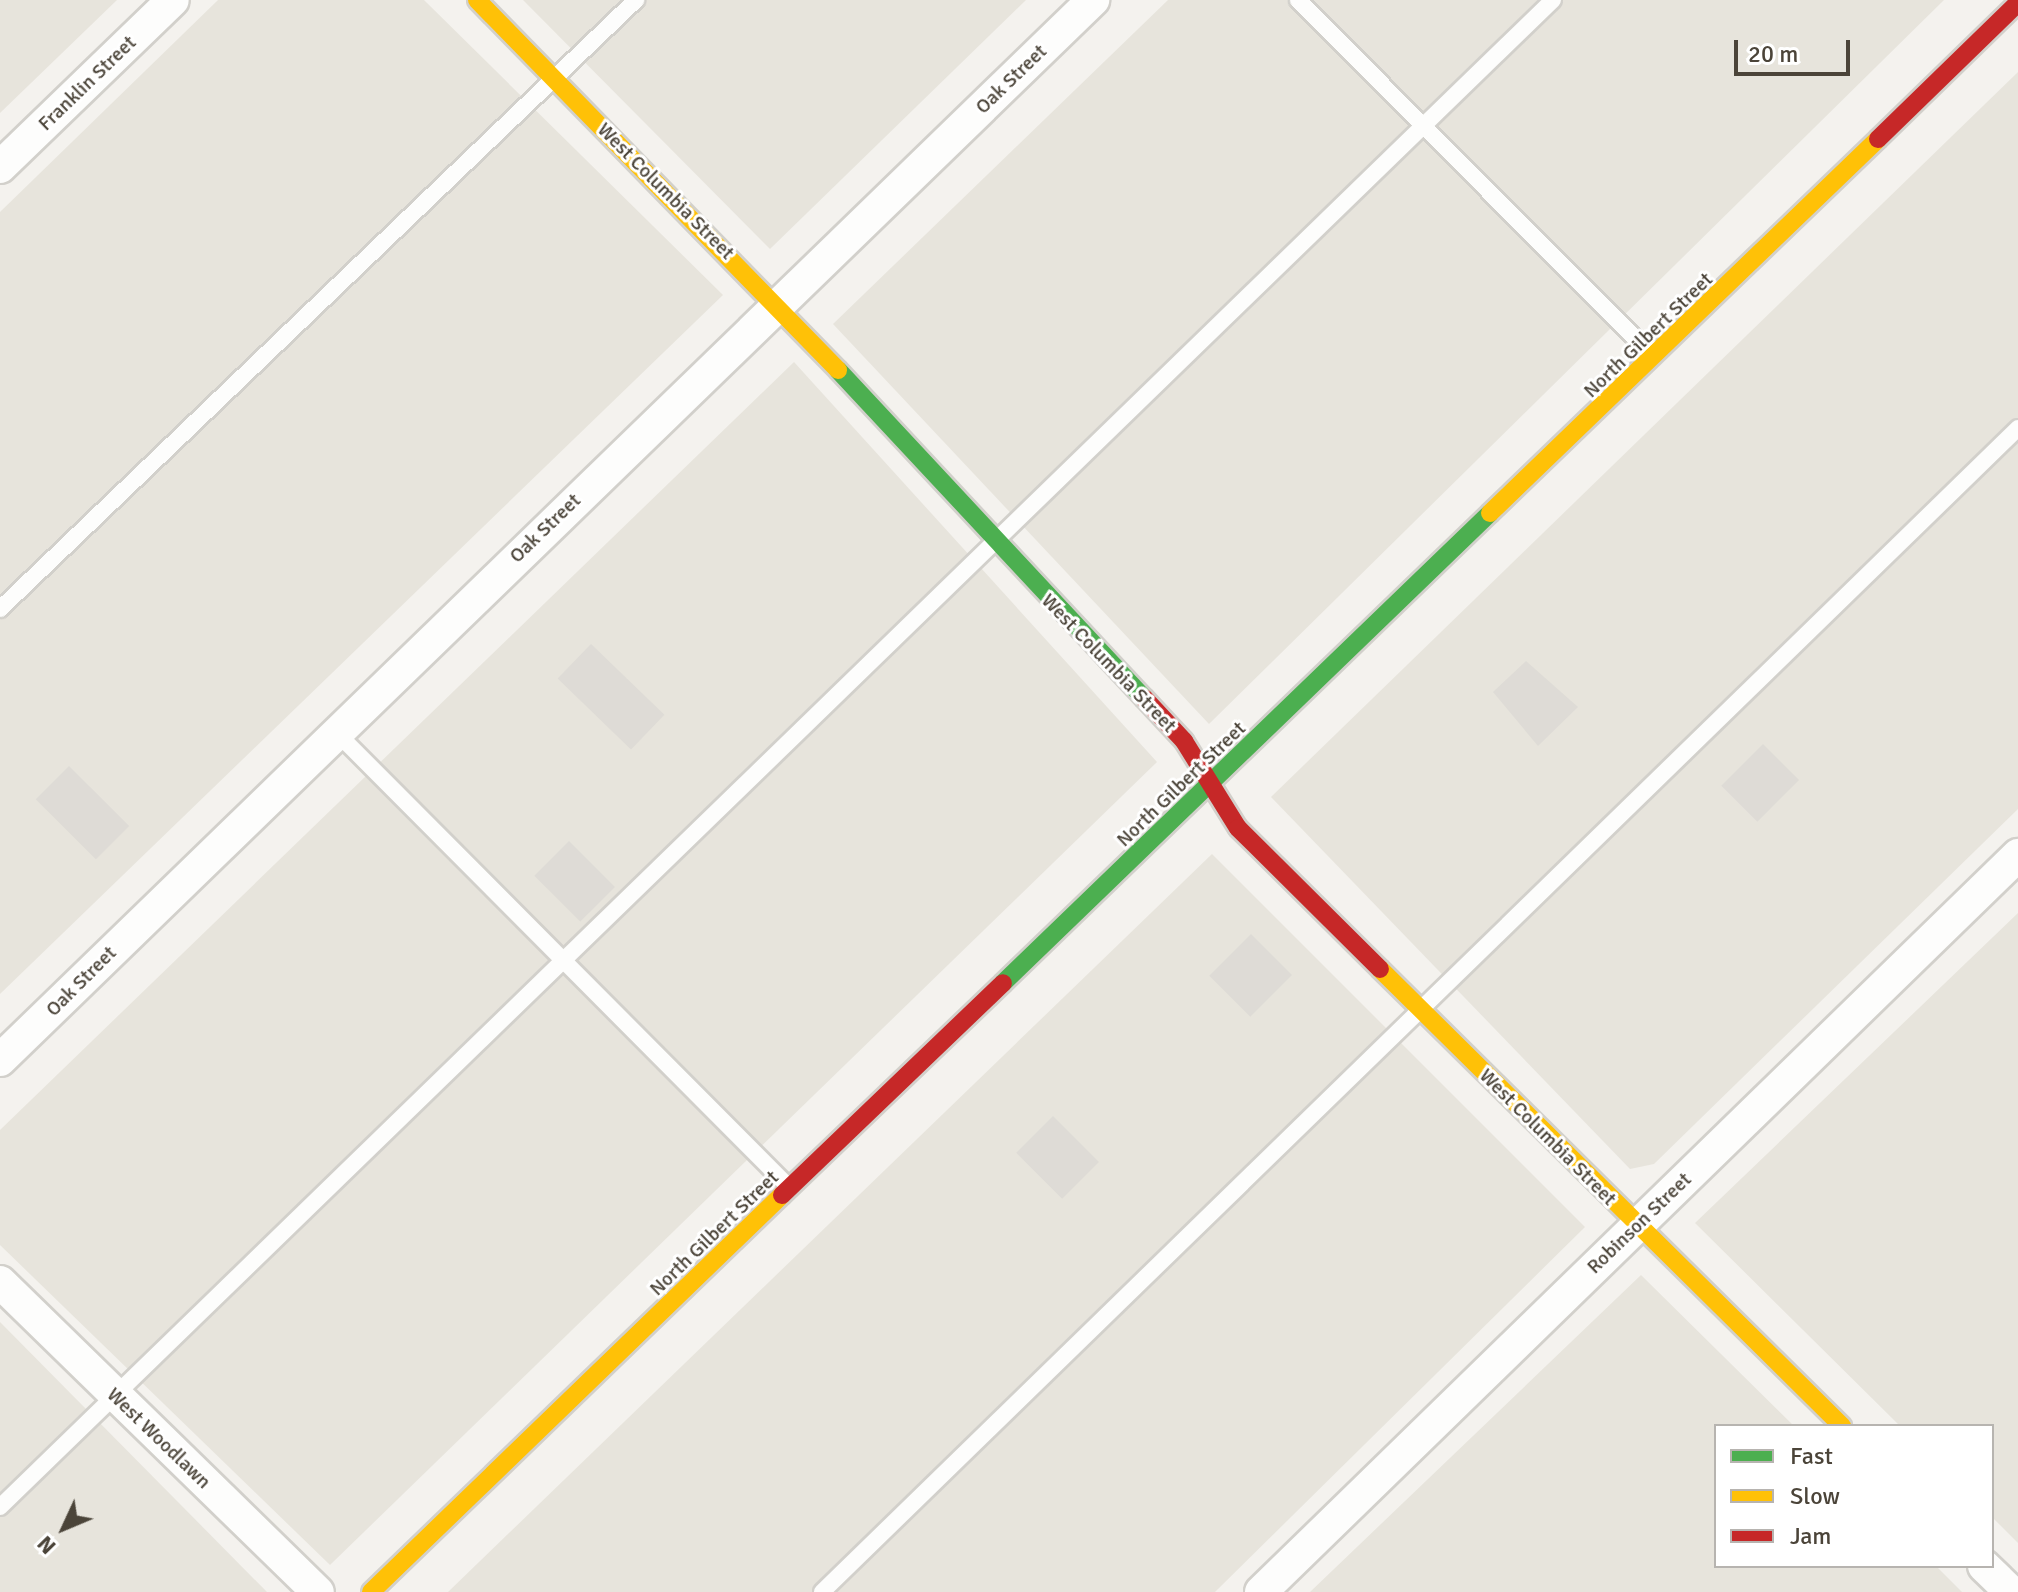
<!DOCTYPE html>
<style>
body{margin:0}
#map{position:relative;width:2018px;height:1592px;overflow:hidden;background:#f4f2ee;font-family:Signika,sans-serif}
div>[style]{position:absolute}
.residential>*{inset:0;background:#e7e4dc}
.building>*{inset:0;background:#dedbd6;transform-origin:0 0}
.roads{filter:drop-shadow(2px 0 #d2d0cb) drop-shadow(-2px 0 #d2d0cb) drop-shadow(0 2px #d2d0cb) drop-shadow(0 -2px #d2d0cb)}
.lane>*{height:16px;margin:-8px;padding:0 8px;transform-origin:8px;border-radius:8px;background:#fdfdfc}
.street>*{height:32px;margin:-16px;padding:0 16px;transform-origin:16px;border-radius:16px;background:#fdfdfc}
.fast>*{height:18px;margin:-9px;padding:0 9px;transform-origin:9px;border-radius:9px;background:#4caf50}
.slow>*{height:18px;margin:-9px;padding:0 9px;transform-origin:9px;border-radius:9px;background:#ffc107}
.jam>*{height:18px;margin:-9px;padding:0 9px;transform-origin:9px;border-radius:9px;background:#c62828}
span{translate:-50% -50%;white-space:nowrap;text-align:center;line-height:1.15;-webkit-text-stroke:6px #fff;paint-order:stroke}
.street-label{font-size:20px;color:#4b4439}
.legend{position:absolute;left:1714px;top:1424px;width:280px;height:144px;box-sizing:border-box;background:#fff;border:2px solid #b7b4b0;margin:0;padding:10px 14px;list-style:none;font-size:24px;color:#4b4439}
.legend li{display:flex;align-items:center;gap:16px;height:40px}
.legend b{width:40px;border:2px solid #b7b4b0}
.north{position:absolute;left:24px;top:1488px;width:80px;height:80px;-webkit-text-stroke:6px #fff;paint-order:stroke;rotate:226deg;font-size:22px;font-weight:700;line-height:32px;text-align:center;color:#4b4439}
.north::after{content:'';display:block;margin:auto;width:28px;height:36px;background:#4b4439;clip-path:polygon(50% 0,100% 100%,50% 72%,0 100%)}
.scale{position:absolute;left:1734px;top:40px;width:116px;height:36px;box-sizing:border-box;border:4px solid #4b4439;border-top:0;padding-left:10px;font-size:24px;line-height:28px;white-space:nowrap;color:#4b4439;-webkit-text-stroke:6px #fff;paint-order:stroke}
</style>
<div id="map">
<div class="residential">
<div style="clip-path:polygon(0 0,117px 0,0 113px)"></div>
<div style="clip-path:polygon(218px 0,424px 0,723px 295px,0 994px,0 212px)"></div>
<div style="clip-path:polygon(523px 0,1026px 0,770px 249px)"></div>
<div style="clip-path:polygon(1168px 0,1944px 0,1209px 724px,833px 324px)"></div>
<div style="clip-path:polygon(2018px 72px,2018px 809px,1654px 1164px,1630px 1169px,1271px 797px)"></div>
<div style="clip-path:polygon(794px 362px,1157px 762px,330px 1565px,0 1245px,0 1130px)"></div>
<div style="clip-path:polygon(1212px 854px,1585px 1227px,1215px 1592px,448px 1592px)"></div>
<div style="clip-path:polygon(2018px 913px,2018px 1543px,1992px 1517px,1992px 1426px,1900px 1426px,1695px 1223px)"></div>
<div style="clip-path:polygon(1641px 1275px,1794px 1426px,1716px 1426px,1716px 1566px,1936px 1566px,1962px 1592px,1310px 1592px)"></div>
<div style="clip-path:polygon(0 1322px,267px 1592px,0 1592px)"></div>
</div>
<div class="building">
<div style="left:591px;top:644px;width:102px;height:48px;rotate:44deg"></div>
<div style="clip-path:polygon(1526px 661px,1578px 707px,1538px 746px,1493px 692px)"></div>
<div style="left:1763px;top:744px;width:51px;height:59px;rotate:45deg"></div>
<div style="left:69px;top:766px;width:85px;height:47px;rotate:45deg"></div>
<div style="left:569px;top:841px;width:65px;height:49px;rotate:45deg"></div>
<div style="left:1251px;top:934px;width:58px;height:59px;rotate:45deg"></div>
<div style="left:1053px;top:1116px;width:65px;height:52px;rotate:45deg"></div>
</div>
<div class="roads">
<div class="lane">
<div style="left:1298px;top:0;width:499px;rotate:45.1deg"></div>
<div style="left:0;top:609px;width:881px;rotate:-43.76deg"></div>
<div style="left:335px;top:731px;width:645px;rotate:45.13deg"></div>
<div style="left:0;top:1507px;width:2164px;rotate:-44.14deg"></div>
<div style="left:822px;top:1592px;width:1669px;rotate:-44.22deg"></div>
</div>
<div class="street">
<div style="left:0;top:167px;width:240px;rotate:-44deg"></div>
<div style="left:0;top:1060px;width:1523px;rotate:-44.12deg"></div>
<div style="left:0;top:1282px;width:444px;rotate:44.3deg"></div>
<div style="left:1984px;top:1566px;width:37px;rotate:44deg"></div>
<div style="left:1261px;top:1592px;width:1057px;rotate:-44.23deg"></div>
</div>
<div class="fast">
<div style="left:838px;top:370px;width:449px;rotate:47deg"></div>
<div style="left:1003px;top:983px;width:677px;rotate:-43.98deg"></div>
</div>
<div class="slow">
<div style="left:477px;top:0;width:517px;rotate:45.71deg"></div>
<div style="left:1490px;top:513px;width:539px;rotate:-43.95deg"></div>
<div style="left:1380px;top:969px;width:650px;rotate:44.69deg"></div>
<div style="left:371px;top:1592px;width:571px;rotate:-44.01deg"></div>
</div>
<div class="jam">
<div style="left:1878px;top:139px;width:195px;rotate:-44.2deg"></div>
<div style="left:1144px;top:698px;width:59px;rotate:47.1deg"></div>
<div style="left:1184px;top:741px;width:102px;rotate:58.2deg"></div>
<div style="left:1238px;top:828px;width:200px;rotate:44.8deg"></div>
<div style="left:782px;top:1195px;width:306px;rotate:-43.8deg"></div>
</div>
</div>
<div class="street-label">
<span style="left:1011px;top:79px;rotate:-44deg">Oak Street</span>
<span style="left:87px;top:83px;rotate:-44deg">Franklin Street</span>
<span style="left:666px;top:191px;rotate:45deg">West Columbia Street</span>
<span style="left:1648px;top:335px;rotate:-44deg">North Gilbert Street</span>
<span style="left:545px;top:528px;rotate:-44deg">Oak Street</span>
<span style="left:1109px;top:663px;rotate:46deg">West Columbia Street</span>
<span style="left:1181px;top:784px;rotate:-44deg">North Gilbert Street</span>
<span style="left:81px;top:981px;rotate:-45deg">Oak Street</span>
<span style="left:1548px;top:1137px;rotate:45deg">West Columbia Street</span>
<span style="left:1639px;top:1223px;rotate:-44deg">Robinson Street</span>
<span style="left:714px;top:1233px;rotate:-44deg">North Gilbert Street</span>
<span style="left:159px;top:1438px;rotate:44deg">West Woodlawn</span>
</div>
<ul class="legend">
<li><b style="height:10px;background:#4caf50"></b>Fast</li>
<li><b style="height:10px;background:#ffc107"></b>Slow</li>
<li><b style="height:10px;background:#c62828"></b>Jam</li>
</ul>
<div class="north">N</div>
<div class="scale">20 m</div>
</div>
